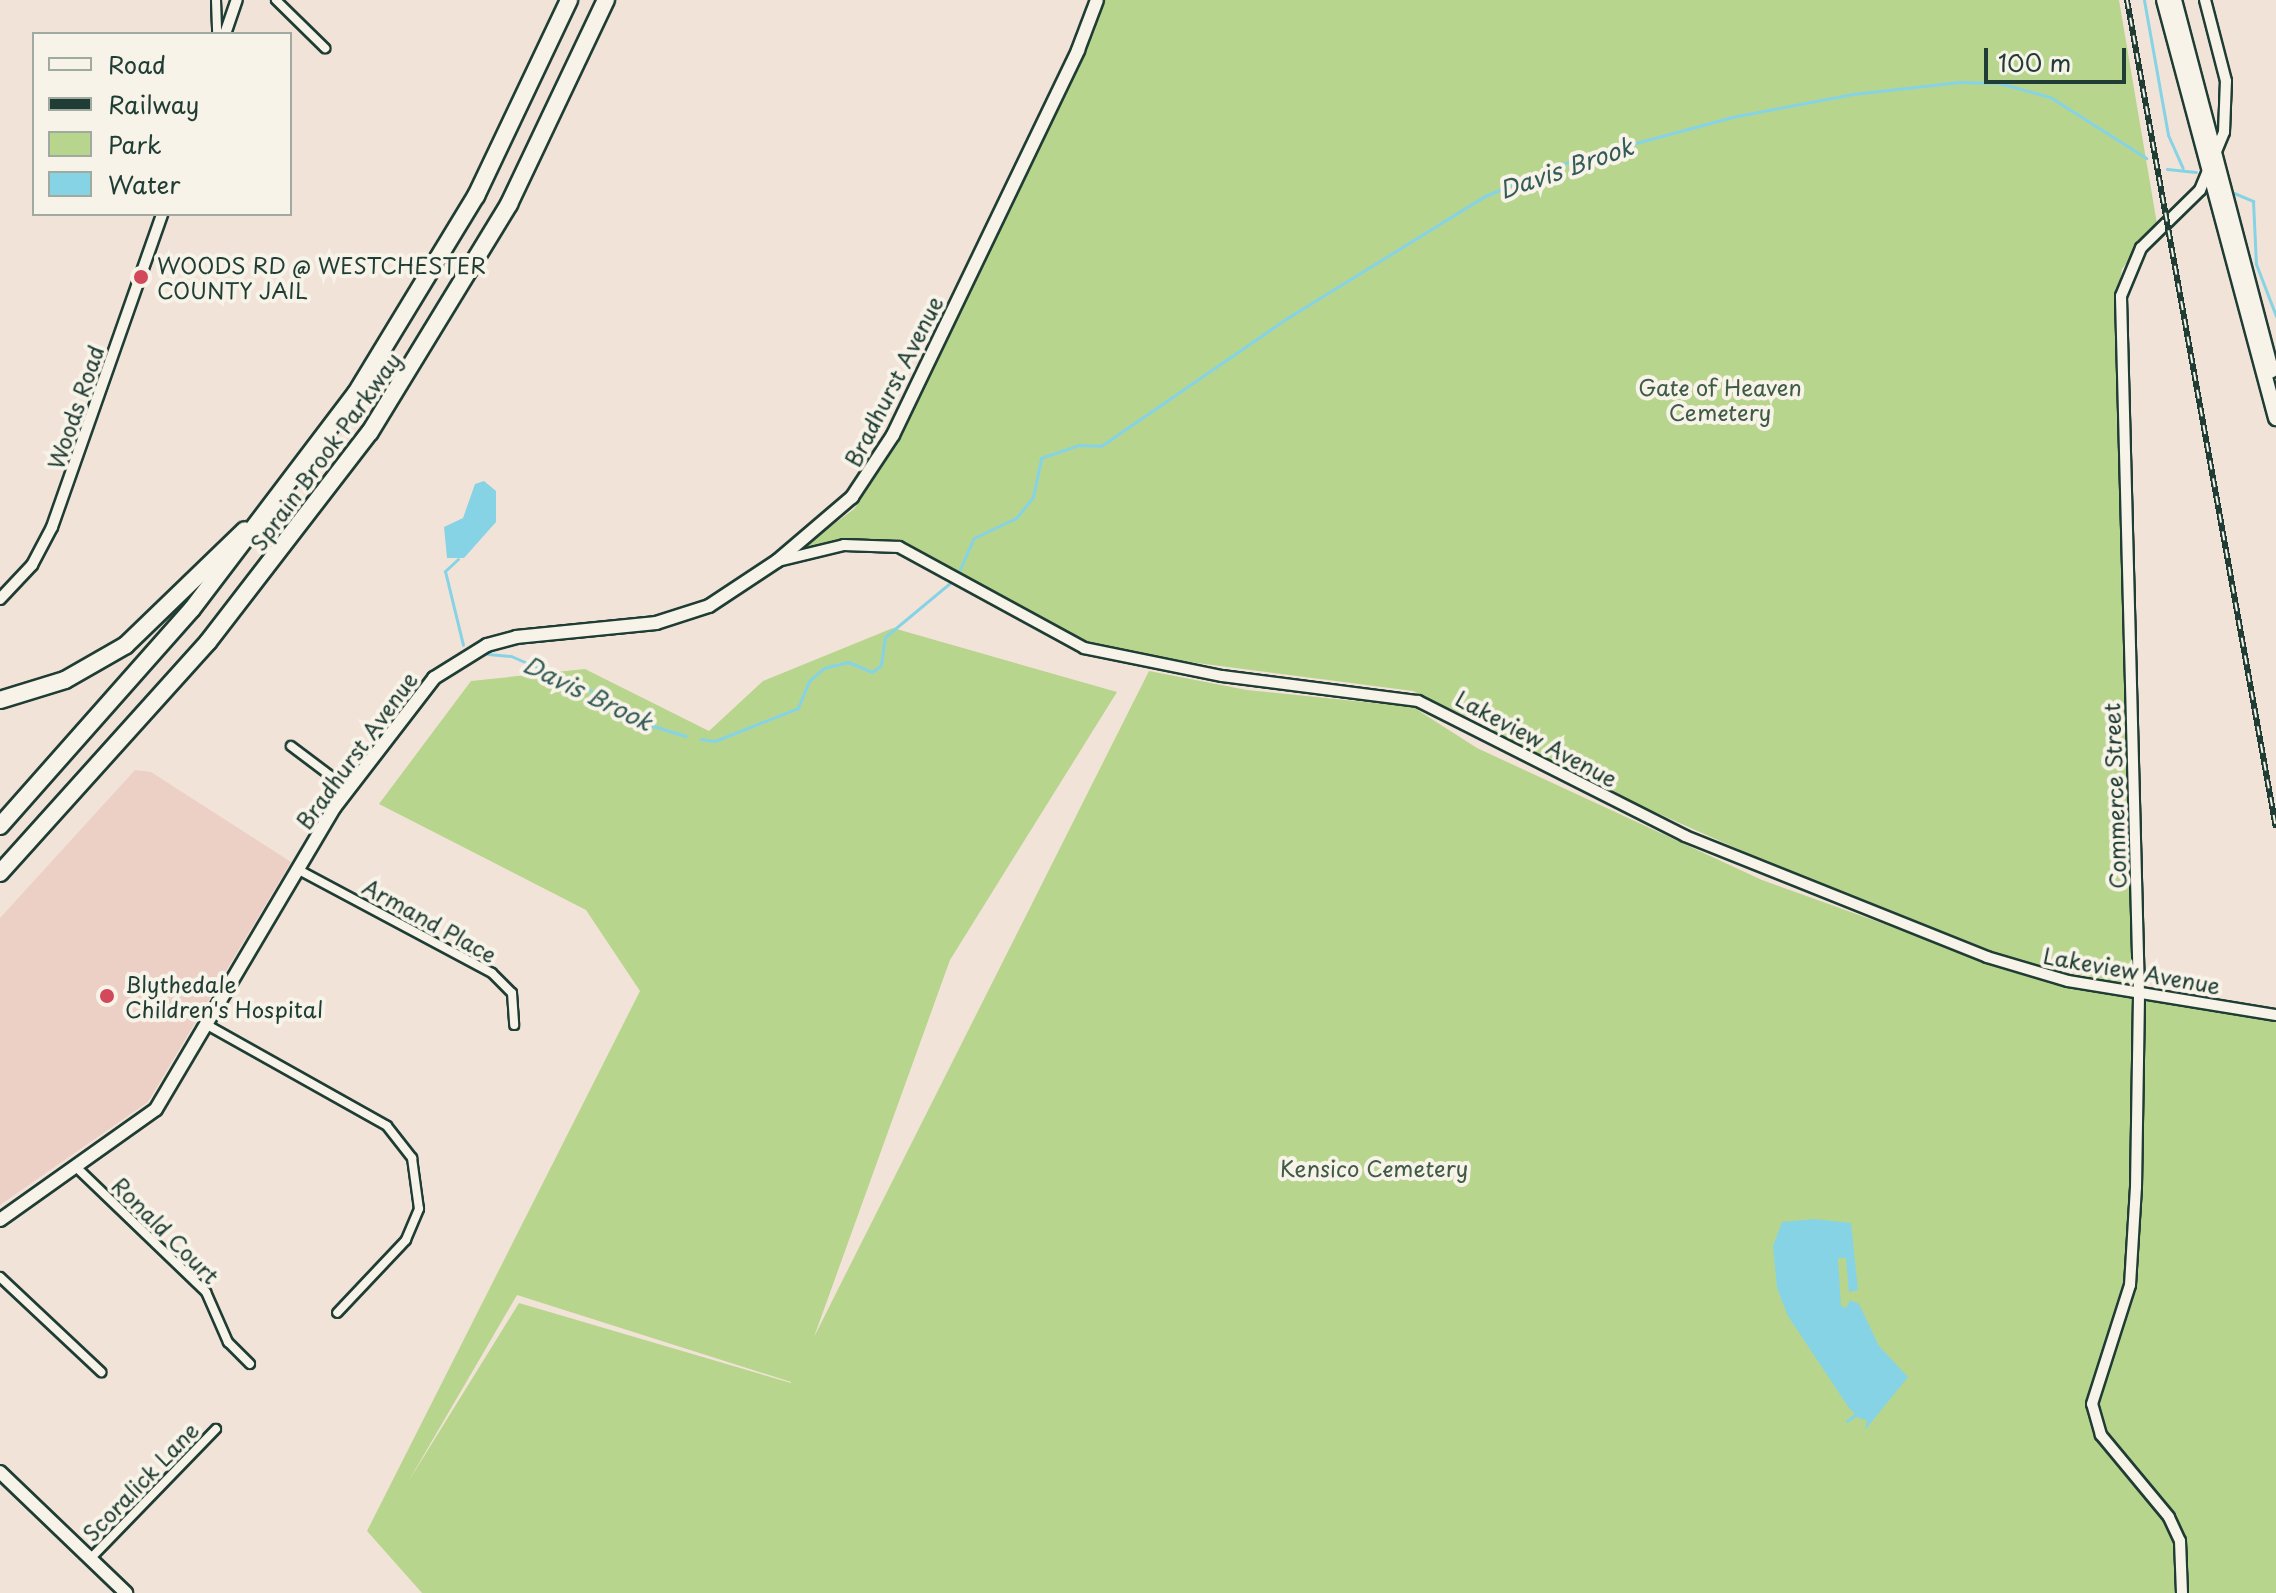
<!DOCTYPE html>
<style>
body{margin:0}
#map{position:relative;width:2276px;height:1593px;overflow:hidden;background:#f2e3d8;font-family:"Playpen Sans",sans-serif}
div>[style]{position:absolute}
.built>*{inset:0;background:#ecd0c5}
.green>*{inset:0;background:#b8d58e}
.water>*{inset:0;background:#86d3e5}
.stream>*{height:3px;margin:-1.5px;padding:0 1.5px;transform-origin:1.5px;border-radius:1.5px;background:#86d3e5}
.roads{filter:drop-shadow(2px 0 #1f3d34) drop-shadow(-2px 0 #1f3d34) drop-shadow(0 2px #1f3d34) drop-shadow(0 -2px #1f3d34)}
.minor>*{height:8px;margin:-4px;padding:0 4px;transform-origin:4px;border-radius:4px;background:#f7f3e8}
.tertiary>*{height:10px;margin:-5px;padding:0 5px;transform-origin:5px;border-radius:5px;background:#f7f3e8}
.secondary>*{height:12px;margin:-6px;padding:0 6px;transform-origin:6px;border-radius:6px;background:#f7f3e8}
.trunk>*{height:14px;margin:-7px;padding:0 7px;transform-origin:7px;border-radius:7px;background:#f7f3e8}
.motorway>*{height:16px;margin:-8px;padding:0 8px;transform-origin:8px;border-radius:8px;background:#f7f3e8}
.rail>*{height:6px;margin-top:-3px;transform-origin:0;background:repeating-linear-gradient(90deg,#f7f3e8 0 9px,#1f3d34 0 18px);box-sizing:border-box;border-block:2px solid #1f3d34}
.dots>*{width:22px;height:22px;translate:-50% -50%;box-sizing:border-box;border:4px solid #f7f3e8;border-radius:50%}
span{translate:-50% -50%;white-space:nowrap;text-align:center;line-height:1.15;-webkit-text-stroke:8px #f7f3e8;paint-order:stroke}
.poi-label{font-size:22px;color:#1f3d34}
.left{translate:0 -50%;text-align:left}
.street-label{font-size:22px;color:#1f3d34}
.park-label{font-size:22px;color:#3e5b46}
.water-label{font-size:24px;color:#345b57;font-style:italic}
.legend{position:absolute;left:32px;top:32px;width:260px;height:184px;box-sizing:border-box;background:#f7f3e8;border:2px solid #a1aaa0;margin:0;padding:10px 14px;list-style:none;font-size:24px;color:#1f3d34}
.legend li{display:flex;align-items:center;gap:16px;height:40px}
.legend b{width:40px;border:2px solid #a1aaa0}
.scale{position:absolute;left:1984px;top:48px;width:142px;height:36px;box-sizing:border-box;border:4px solid #1f3d34;border-top:0;padding-left:10px;font-size:24px;line-height:28px;white-space:nowrap;color:#1f3d34;-webkit-text-stroke:6px #f7f3e8;paint-order:stroke}
</style>
<div id="map">
<div class="built">
<div style="clip-path:polygon(135px 770px,151px 772px,291px 862px,148px 1102px,0 1205px,0 918px)"></div>
</div>
<div class="green">
<div style="clip-path:polygon(1104px 0,2119px 0,2157px 224px,2122px 269px,2116px 303px,2133px 979px,2127px 985px,2019px 961px,1812px 882px,1619px 796px,1492px 730px,1480px 715px,1466px 716px,1413px 691px,1128px 654px,1064px 635px,908px 545px,856px 539px,809px 549px,805px 546px,854px 509px,894px 448px,1086px 49px)"></div>
<div style="clip-path:polygon(evenodd,893px 628px,1117px 692px,950px 960px,814px 1337px,1149px 671px,1247px 690px,1413px 707px,1477px 748px,1762px 880px,2051px 984px,2276px 1021px,2276px 1593px,422px 1593px,367px 1531px,640px 991px,586px 910px,379px 804px,471px 681px,585px 669px,709px 731px,763px 681px,893px 628px,517px 1295px,791px 1382px,791px 1383px,519px 1303px,408px 1482px,517px 1295px)"></div>
</div>
<div class="water">
<div style="clip-path:polygon(484px 481px,496px 491px,496px 522px,464px 558px,447px 558px,444px 527px,463px 518px,475px 484px)"></div>
<div style="clip-path:polygon(1814px 1219px,1851px 1223px,1858px 1290px,1849px 1292px,1846px 1258px,1838px 1258px,1841px 1306px,1846px 1308px,1850px 1300px,1859px 1304px,1879px 1346px,1908px 1377px,1865px 1430px,1867px 1420px,1858px 1418px,1847px 1405px,1788px 1316px,1777px 1288px,1773px 1246px,1782px 1222px)"></div>
</div>
<div class="stream">
<div style="left:2144px;top:0;width:137px;rotate:79.9deg"></div>
<div style="left:2168px;top:135px;width:36px;rotate:66deg"></div>
<div style="left:2167px;top:169px;width:29px;rotate:6deg"></div>
<div style="left:2234px;top:193px;width:21px;rotate:23deg"></div>
<div style="left:2253px;top:201px;width:63px;rotate:87.3deg"></div>
<div style="left:2256px;top:264px;width:56px;rotate:69deg"></div>
<div style="left:458px;top:559px;width:18px;rotate:137deg"></div>
<div style="left:445px;top:571px;width:76px;rotate:76.3deg"></div>
<div style="left:960px;top:569px;width:34px;rotate:-66deg"></div>
<div style="left:974px;top:538px;width:47px;rotate:-25.5deg"></div>
<div style="left:1016px;top:518px;width:27px;rotate:-51deg"></div>
<div style="left:1033px;top:497px;width:40px;rotate:-78deg"></div>
<div style="left:1041px;top:458px;width:39px;rotate:-19deg"></div>
<div style="left:1078px;top:445px;width:23px;rotate:2deg"></div>
<div style="left:1101px;top:446px;width:228px;rotate:-34.5deg"></div>
<div style="left:1289px;top:317px;width:230px;rotate:-31.7deg"></div>
<div style="left:1485px;top:196px;width:95px;rotate:-22.2deg"></div>
<div style="left:1573px;top:160px;width:165px;rotate:-15.1deg"></div>
<div style="left:1732px;top:117px;width:123px;rotate:-10.8deg"></div>
<div style="left:1853px;top:94px;width:107px;rotate:-6.5deg"></div>
<div style="left:1959px;top:82px;width:40px;rotate:1.4deg"></div>
<div style="left:1999px;top:83px;width:53px;rotate:15.4deg"></div>
<div style="left:2050px;top:97px;width:114px;rotate:32.4deg"></div>
<div style="left:488px;top:654px;width:23px;rotate:5deg"></div>
<div style="left:511px;top:656px;width:128px;rotate:23.6deg"></div>
<div style="left:628px;top:707px;width:16px;rotate:60deg"></div>
<div style="left:636px;top:721px;width:52px;rotate:16.7deg"></div>
<div style="left:701px;top:739px;width:14px;rotate:8deg"></div>
<div style="left:715px;top:741px;width:89px;rotate:-21.7deg"></div>
<div style="left:798px;top:708px;width:29px;rotate:-68deg"></div>
<div style="left:809px;top:681px;width:20px;rotate:-41deg"></div>
<div style="left:824px;top:668px;width:25px;rotate:-14deg"></div>
<div style="left:848px;top:662px;width:26px;rotate:23deg"></div>
<div style="left:872px;top:672px;width:11px;rotate:-38deg"></div>
<div style="left:881px;top:665px;width:28px;rotate:-82deg"></div>
<div style="left:885px;top:637px;width:85px;rotate:-39.7deg"></div>
<div style="left:1847px;top:1421px;width:10px;rotate:-37deg"></div>
</div>
<div class="roads">
<div class="minor">
<div style="left:216px;top:0;width:34px;rotate:88deg"></div>
<div style="left:276px;top:0;width:69px;rotate:44.4deg"></div>
<div style="left:291px;top:746px;width:71px;rotate:37deg"></div>
<div style="left:297px;top:869px;width:221px;rotate:28.1deg"></div>
<div style="left:492px;top:973px;width:28px;rotate:45deg"></div>
<div style="left:512px;top:993px;width:32px;rotate:86deg"></div>
<div style="left:209px;top:1026px;width:204px;rotate:29.3deg"></div>
<div style="left:387px;top:1126px;width:41px;rotate:52deg"></div>
<div style="left:412px;top:1158px;width:51px;rotate:82.2deg"></div>
<div style="left:419px;top:1209px;width:34px;rotate:113deg"></div>
<div style="left:406px;top:1240px;width:100px;rotate:133.4deg"></div>
<div style="left:75px;top:1166px;width:182px;rotate:43.9deg"></div>
<div style="left:206px;top:1292px;width:55px;rotate:66.3deg"></div>
<div style="left:228px;top:1342px;width:31px;rotate:45deg"></div>
<div style="left:0;top:1277px;width:139px;rotate:43.2deg"></div>
<div style="left:90px;top:1559px;width:181px;rotate:-45.9deg"></div>
</div>
<div class="tertiary">
<div style="left:225px;top:34px;width:36px;rotate:-71deg"></div>
<div style="left:778px;top:561px;width:68px;rotate:-13.6deg"></div>
<div style="left:844px;top:545px;width:55px;rotate:2.1deg"></div>
<div style="left:899px;top:547px;width:211px;rotate:28.6deg"></div>
<div style="left:1084px;top:648px;width:141px;rotate:11.5deg"></div>
<div style="left:1222px;top:676px;width:198px;rotate:7.3deg"></div>
<div style="left:1418px;top:701px;width:299px;rotate:26.8deg"></div>
<div style="left:1685px;top:836px;width:325px;rotate:21.8deg"></div>
<div style="left:1987px;top:957px;width:84px;rotate:16.5deg"></div>
<div style="left:2068px;top:981px;width:211px;rotate:9.3deg"></div>
<div style="left:0;top:599px;width:47px;rotate:-46.7deg"></div>
<div style="left:32px;top:565px;width:43px;rotate:-62.2deg"></div>
<div style="left:52px;top:527px;width:332px;rotate:-70.6deg"></div>
<div style="left:2182px;top:1593px;width:52px;rotate:-92.2deg"></div>
<div style="left:2180px;top:1541px;width:26px;rotate:-115deg"></div>
<div style="left:2169px;top:1517px;width:107px;rotate:-129.7deg"></div>
<div style="left:2101px;top:1435px;width:32px;rotate:-106deg"></div>
<div style="left:2092px;top:1404px;width:125px;rotate:-72.3deg"></div>
<div style="left:2130px;top:1285px;width:98px;rotate:-86.5deg"></div>
<div style="left:2136px;top:1187px;width:193px;rotate:-89.1deg"></div>
<div style="left:2139px;top:994px;width:698px;rotate:-91.48deg"></div>
<div style="left:2121px;top:296px;width:52px;rotate:-67.4deg"></div>
<div style="left:2141px;top:248px;width:83px;rotate:-44.5deg"></div>
<div style="left:2200px;top:190px;width:63px;rotate:-67.5deg"></div>
<div style="left:2224px;top:132px;width:51px;rotate:-87.8deg"></div>
<div style="left:2226px;top:81px;width:84px;rotate:-104.5deg"></div>
</div>
<div class="secondary">
<div style="left:0;top:1220px;width:191px;rotate:-35.4deg"></div>
<div style="left:156px;top:1109px;width:350px;rotate:-59.4deg"></div>
<div style="left:334px;top:808px;width:164px;rotate:-52.4deg"></div>
<div style="left:434px;top:678px;width:62px;rotate:-31.9deg"></div>
<div style="left:487px;top:645px;width:30px;rotate:-15deg"></div>
<div style="left:516px;top:637px;width:141px;rotate:-5.7deg"></div>
<div style="left:656px;top:623px;width:56px;rotate:-17.8deg"></div>
<div style="left:709px;top:606px;width:82px;rotate:-33.5deg"></div>
<div style="left:777px;top:561px;width:99px;rotate:-40.5deg"></div>
<div style="left:852px;top:497px;width:74px;rotate:-56.5deg"></div>
<div style="left:893px;top:435px;width:427px;rotate:-64.3deg"></div>
<div style="left:1078px;top:50px;width:53px;rotate:-69.2deg"></div>
<div style="left:0;top:1472px;width:175px;rotate:43.8deg"></div>
</div>
<div class="trunk">
<div style="left:2164px;top:0;width:433px;rotate:75deg"></div>
<div style="left:2174px;top:0;width:383px;rotate:75.3deg"></div>
</div>
<div class="motorway">
<div style="left:0;top:700px;width:68px;rotate:-17.1deg"></div>
<div style="left:65px;top:680px;width:70px;rotate:-29.8deg"></div>
<div style="left:126px;top:645px;width:165px;rotate:-44deg"></div>
<div style="left:0;top:826px;width:290px;rotate:-48.5deg"></div>
<div style="left:192px;top:609px;width:271px;rotate:-52.8deg"></div>
<div style="left:356px;top:393px;width:231px;rotate:-58.7deg"></div>
<div style="left:476px;top:196px;width:217px;rotate:-64.6deg"></div>
<div style="left:0;top:873px;width:311px;rotate:-48deg"></div>
<div style="left:208px;top:642px;width:265px;rotate:-52.4deg"></div>
<div style="left:370px;top:432px;width:267px;rotate:-58.6deg"></div>
<div style="left:509px;top:204px;width:226px;rotate:-64.6deg"></div>
</div>
</div>
<div class="rail">
<div style="left:2127px;top:0;width:841px;rotate:79.8deg"></div>
</div>
<div class="dots">
<div style="left:141px;top:277px;background:#d1495b"></div>
<div style="left:107px;top:996px;background:#d1495b"></div>
</div>
<div class="poi-label">
<span class="left" style="left:157px;top:277px">WOODS RD @ WESTCHESTER<br>COUNTY JAIL</span>
<span class="left" style="left:125px;top:996px">Blythedale<br>Children's Hospital</span>
</div>
<div class="street-label">
<span style="left:893px;top:381px;rotate:-63deg">Bradhurst Avenue</span>
<span style="left:75px;top:407px;rotate:-71deg">Woods Road</span>
<span style="left:325px;top:451px;rotate:-54deg">Sprain Brook Parkway</span>
<span style="left:1537px;top:738px;rotate:28deg">Lakeview Avenue</span>
<span style="left:356px;top:750px;rotate:-54deg">Bradhurst Avenue</span>
<span style="left:2114px;top:796px;rotate:-92deg">Commerce Street</span>
<span style="left:430px;top:920px;rotate:29deg">Armand Place</span>
<span style="left:2132px;top:970px;rotate:10deg">Lakeview Avenue</span>
<span style="left:166px;top:1230px;rotate:45deg">Ronald Court</span>
<span style="left:140px;top:1481px;rotate:-46deg">Scoralick Lane</span>
</div>
<div class="park-label">
<span style="left:1720px;top:399px">Gate of Heaven<br>Cemetery</span>
<span style="left:1374px;top:1168px">Kensico Cemetery</span>
</div>
<div class="water-label">
<span style="left:1566px;top:168px;rotate:-19deg">Davis Brook</span>
<span style="left:588px;top:693px;rotate:26deg">Davis Brook</span>
</div>
<ul class="legend">
<li><b style="height:10px;background:#f7f3e8"></b>Road</li>
<li><b style="height:10px;background:#1f3d34"></b>Railway</li>
<li><b style="height:22px;background:#b8d58e"></b>Park</li>
<li><b style="height:22px;background:#86d3e5"></b>Water</li>
</ul>
<div class="scale">100 m</div>
</div>
